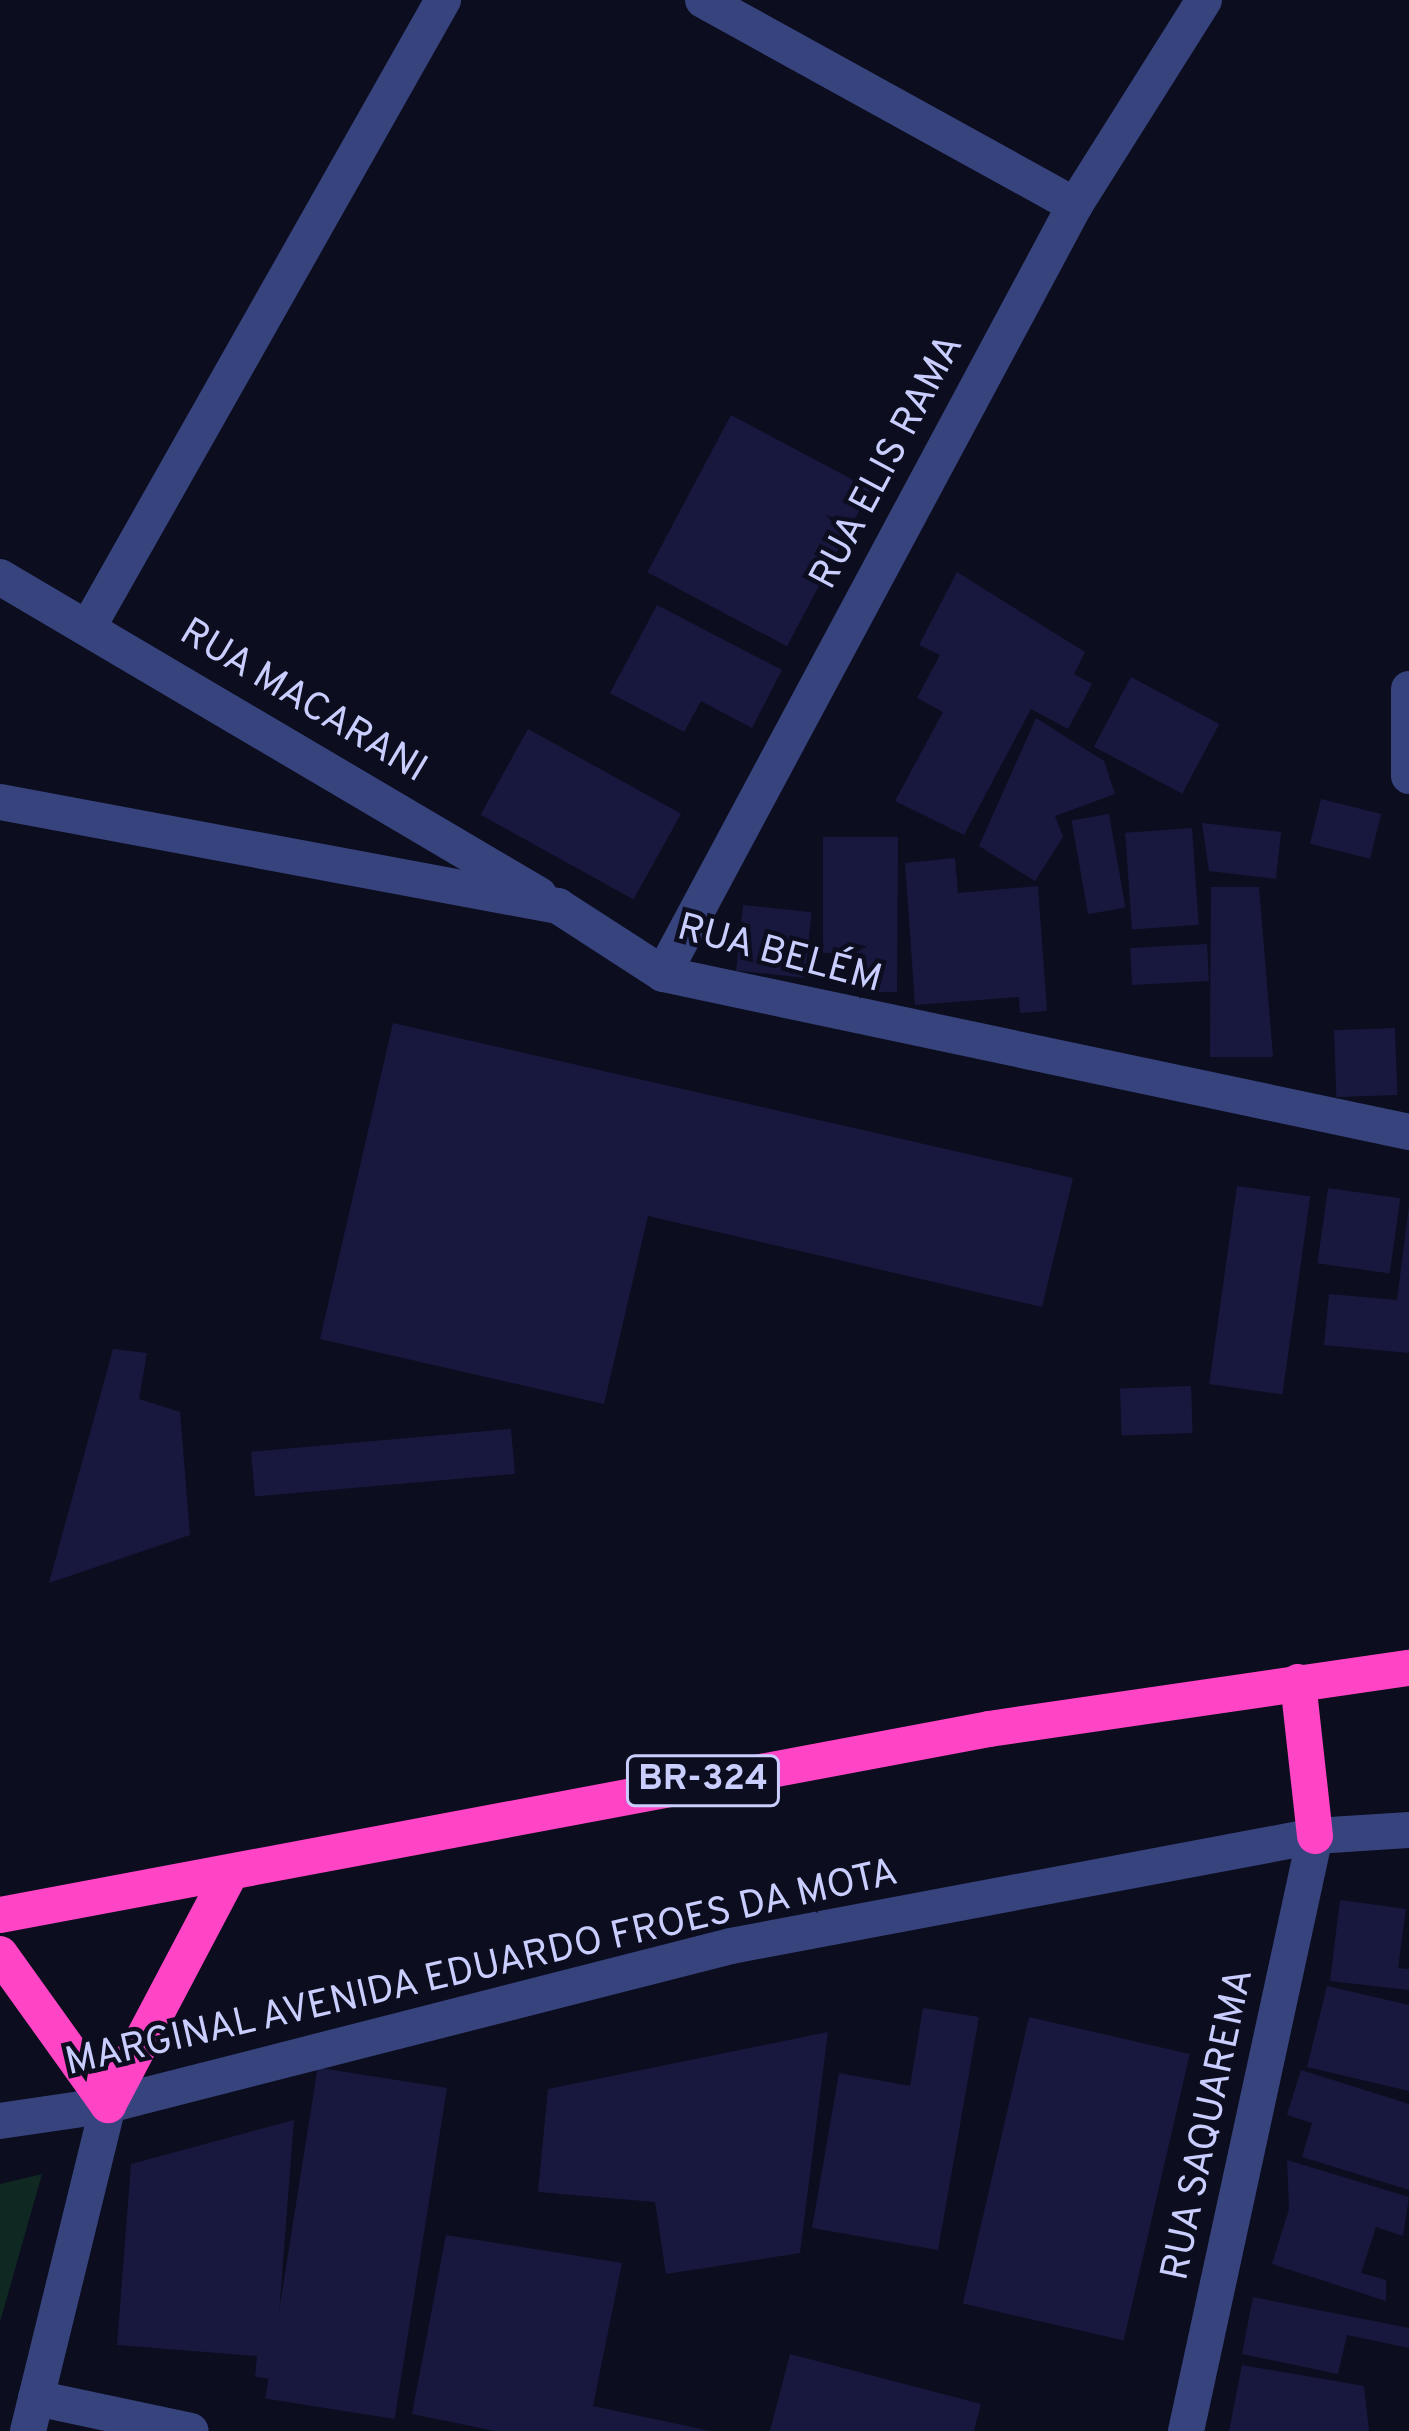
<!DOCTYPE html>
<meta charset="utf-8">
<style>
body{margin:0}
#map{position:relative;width:1409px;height:2431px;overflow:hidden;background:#0c0d1e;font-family:Overpass,sans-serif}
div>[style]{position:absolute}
.green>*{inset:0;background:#0f2822}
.building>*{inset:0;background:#18183f;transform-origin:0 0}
.minor>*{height:36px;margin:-18px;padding:0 18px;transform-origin:18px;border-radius:18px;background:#37437d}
.highway>*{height:36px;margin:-18px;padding:0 18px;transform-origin:18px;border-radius:18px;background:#ff44c5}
span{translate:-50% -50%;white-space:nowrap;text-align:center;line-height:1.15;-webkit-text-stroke:9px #0c0d1e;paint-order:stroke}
.shield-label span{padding:3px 9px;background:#0c0d1e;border:3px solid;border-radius:9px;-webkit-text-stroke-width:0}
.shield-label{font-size:36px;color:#c9ceff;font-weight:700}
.street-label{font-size:39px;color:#c9ceff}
</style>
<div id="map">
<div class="green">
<div style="clip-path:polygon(42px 2174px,0 2322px,0 2184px)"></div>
</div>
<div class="building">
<div style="left:731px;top:415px;width:158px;height:178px;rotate:28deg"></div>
<div style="clip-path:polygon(957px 572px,1085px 652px,1074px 674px,1092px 684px,1068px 729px,1031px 709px,964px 835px,895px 801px,943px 712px,917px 698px,940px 655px,919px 645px)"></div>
<div style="clip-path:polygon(657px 605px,782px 670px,752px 728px,701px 701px,684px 732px,610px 693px)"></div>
<div style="left:1131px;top:677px;width:100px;height:79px;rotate:28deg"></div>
<div style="clip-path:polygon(1036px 718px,1104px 761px,1115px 794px,1055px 816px,1063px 837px,1035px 881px,979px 846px)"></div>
<div style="left:528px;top:729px;width:175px;height:98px;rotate:29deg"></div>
<div style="left:1321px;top:799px;width:62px;height:46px;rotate:14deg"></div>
<div style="left:1109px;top:814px;width:95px;height:38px;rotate:80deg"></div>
<div style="clip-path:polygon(1202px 823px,1281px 832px,1276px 879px,1209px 871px)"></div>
<div style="left:1192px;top:828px;width:97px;height:67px;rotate:86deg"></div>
<div style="clip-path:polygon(823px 837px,898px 837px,897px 992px,863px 992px,863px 953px,823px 953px)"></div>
<div style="clip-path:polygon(955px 858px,958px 893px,1038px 886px,1047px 1011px,1020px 1013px,1019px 997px,915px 1005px,905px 863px)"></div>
<div style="clip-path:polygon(1211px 887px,1259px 887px,1273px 1057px,1210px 1057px)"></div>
<div style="left:743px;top:905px;width:69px;height:66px;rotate:6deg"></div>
<div style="left:1207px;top:944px;width:37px;height:77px;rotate:87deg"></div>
<div style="clip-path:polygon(393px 1023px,1073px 1178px,1042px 1307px,648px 1216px,604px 1404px,320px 1339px)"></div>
<div style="left:1395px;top:1028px;width:67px;height:61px;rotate:88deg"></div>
<div style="left:1237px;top:1186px;width:74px;height:200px;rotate:8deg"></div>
<div style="left:1328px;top:1188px;width:73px;height:76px;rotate:8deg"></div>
<div style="clip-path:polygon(1409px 1205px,1409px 1353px,1324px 1345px,1329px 1294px,1397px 1300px)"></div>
<div style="clip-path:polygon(113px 1349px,147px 1353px,139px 1399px,180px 1412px,190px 1535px,49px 1583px)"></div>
<div style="left:1191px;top:1386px;width:47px;height:71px;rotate:88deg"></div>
<div style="left:511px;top:1429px;width:45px;height:261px;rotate:85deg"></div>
<div style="clip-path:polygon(1340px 1900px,1406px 1909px,1398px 1968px,1409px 1969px,1409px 1990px,1330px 1981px)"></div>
<div style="clip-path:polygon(1327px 1986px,1409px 2005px,1409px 2091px,1307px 2067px)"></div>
<div style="clip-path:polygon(923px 2008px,979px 2017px,938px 2250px,812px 2228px,839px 2073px,910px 2086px)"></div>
<div style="left:1029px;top:2017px;width:165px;height:294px;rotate:13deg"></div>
<div style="clip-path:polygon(828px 2032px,800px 2253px,666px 2274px,655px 2202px,538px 2192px,548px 2089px)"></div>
<div style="clip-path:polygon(1301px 2070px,1409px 2104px,1409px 2190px,1302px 2157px,1312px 2123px,1287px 2115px)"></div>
<div style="left:447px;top:2088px;width:335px;height:131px;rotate:99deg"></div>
<div style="clip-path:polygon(294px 2120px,274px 2379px,255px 2377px,257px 2356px,117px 2345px,131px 2164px)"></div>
<div style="clip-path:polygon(1287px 2160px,1409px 2197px,1403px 2236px,1376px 2227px,1361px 2273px,1386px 2280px,1386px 2301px,1272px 2264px,1289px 2209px)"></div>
<div style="clip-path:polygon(446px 2235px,622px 2263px,593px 2406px,710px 2431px,495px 2431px,412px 2414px)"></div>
<div style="clip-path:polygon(1253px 2297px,1409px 2328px,1409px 2348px,1347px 2335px,1338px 2374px,1242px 2354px)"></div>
<div style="clip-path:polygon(790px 2354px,981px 2404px,974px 2431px,770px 2431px)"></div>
<div style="clip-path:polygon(1242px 2365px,1364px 2386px,1369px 2431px,1229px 2431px)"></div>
</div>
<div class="minor">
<div style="left:703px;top:0;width:425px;rotate:28.9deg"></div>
<div style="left:0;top:577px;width:626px;rotate:30.54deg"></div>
<div style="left:90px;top:624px;width:717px;rotate:-60.5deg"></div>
<div style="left:1409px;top:689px;width:87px;rotate:90deg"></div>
<div style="left:0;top:802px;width:568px;rotate:10.56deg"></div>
<div style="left:558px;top:906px;width:125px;rotate:32.9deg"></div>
<div style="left:663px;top:974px;width:763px;rotate:11.96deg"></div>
<div style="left:663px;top:974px;width:872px;rotate:-61.82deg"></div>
<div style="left:1075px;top:205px;width:242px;rotate:-57.8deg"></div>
<div style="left:0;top:2121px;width:109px;rotate:-8.4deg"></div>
<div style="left:108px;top:2105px;width:643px;rotate:-14.32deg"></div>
<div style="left:731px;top:1946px;width:594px;rotate:-10.67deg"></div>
<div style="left:1315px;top:1836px;width:94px;rotate:-3.7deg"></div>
<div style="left:36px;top:2398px;width:158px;rotate:12deg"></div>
<div style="left:28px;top:2431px;width:336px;rotate:-76.2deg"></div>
<div style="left:1186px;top:2431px;width:609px;rotate:-77.77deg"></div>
</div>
<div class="highway">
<div style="left:1298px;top:1682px;width:155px;rotate:83.7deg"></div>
<div style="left:0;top:1915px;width:1006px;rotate:-10.65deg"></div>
<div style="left:989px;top:1729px;width:424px;rotate:-8.3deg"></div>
<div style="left:0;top:1954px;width:186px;rotate:54.4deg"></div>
<div style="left:108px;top:2105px;width:263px;rotate:-62.2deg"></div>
</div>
<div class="shield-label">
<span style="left:703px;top:1781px">BR-324</span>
</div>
<div class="street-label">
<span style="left:889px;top:463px;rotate:-62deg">RUA ELIS RAMA</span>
<span style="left:302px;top:703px;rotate:31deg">RUA MACARANI</span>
<span style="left:779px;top:956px;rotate:15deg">RUA BELÉM</span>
<span style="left:482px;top:1970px;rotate:-13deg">MARGINAL AVENIDA EDUARDO FROES DA MOTA</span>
<span style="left:1210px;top:2125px;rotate:-78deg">RUA SAQUAREMA</span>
</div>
</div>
